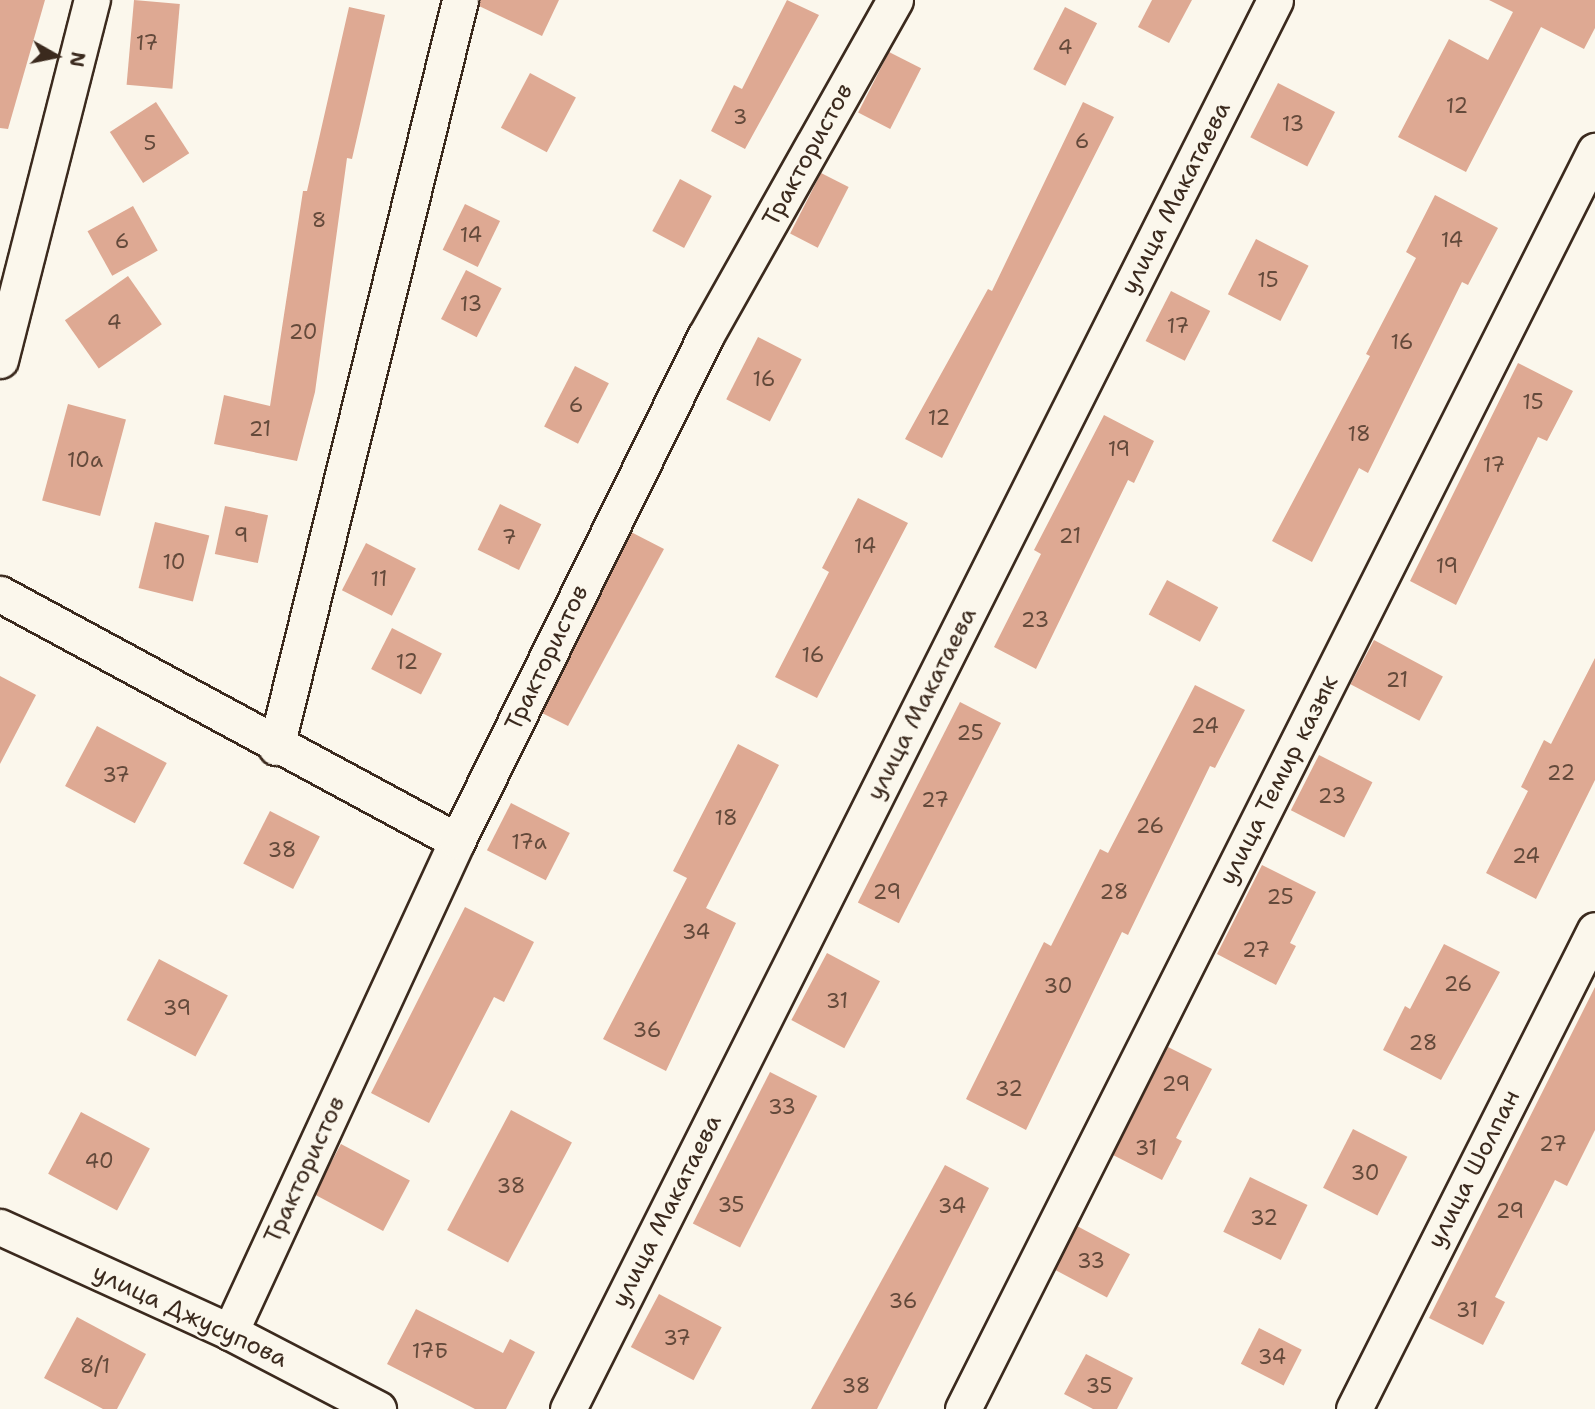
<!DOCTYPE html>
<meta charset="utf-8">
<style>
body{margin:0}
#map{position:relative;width:1595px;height:1409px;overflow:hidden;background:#fbf7ec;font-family:"Shantell Sans",sans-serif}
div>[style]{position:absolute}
.building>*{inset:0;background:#dea993;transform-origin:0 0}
.roads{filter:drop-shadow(2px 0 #3b2a1e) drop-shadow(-2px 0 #3b2a1e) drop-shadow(0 2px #3b2a1e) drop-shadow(0 -2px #3b2a1e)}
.street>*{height:35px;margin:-17.5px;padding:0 17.5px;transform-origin:17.5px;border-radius:17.5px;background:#fbf7ec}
span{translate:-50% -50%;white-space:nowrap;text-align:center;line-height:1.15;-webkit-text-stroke:5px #fbf7ec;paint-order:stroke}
.number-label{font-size:21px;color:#644a3b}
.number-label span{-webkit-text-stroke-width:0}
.street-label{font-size:24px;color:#3b2a1e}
.north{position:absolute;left:21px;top:21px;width:70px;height:70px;-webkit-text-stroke:5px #fbf7ec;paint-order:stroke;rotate:99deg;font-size:19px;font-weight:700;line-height:28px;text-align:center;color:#3b2a1e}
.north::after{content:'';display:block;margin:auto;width:24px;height:32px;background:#3b2a1e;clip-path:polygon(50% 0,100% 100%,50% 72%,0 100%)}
</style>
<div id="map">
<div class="building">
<div style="clip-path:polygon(0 0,45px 0,8px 129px,0 128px)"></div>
<div style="left:134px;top:0;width:46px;height:85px;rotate:5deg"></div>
<div style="clip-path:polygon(480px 0,559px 0,542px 36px,479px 6px)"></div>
<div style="clip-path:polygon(787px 0,819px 15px,745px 149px,711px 131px,734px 85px,742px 89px)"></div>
<div style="clip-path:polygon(1152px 0,1192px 0,1169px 43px,1138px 27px)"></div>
<div style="clip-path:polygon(1489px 0,1595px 0,1595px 28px,1584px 49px,1541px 27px,1466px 172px,1398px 137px,1449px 39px,1488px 60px,1513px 12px)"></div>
<div style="clip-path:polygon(349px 7px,385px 15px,352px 159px,347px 158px,315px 392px,297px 461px,214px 444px,224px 395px,270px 406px,303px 191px,307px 191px)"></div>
<div style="left:1065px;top:7px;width:36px;height:70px;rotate:27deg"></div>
<div style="left:889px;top:52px;width:36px;height:68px;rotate:27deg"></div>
<div style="left:530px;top:73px;width:52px;height:62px;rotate:28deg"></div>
<div style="left:1278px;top:83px;width:64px;height:61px;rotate:27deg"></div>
<div style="left:156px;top:102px;width:61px;height:55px;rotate:57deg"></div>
<div style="clip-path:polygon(1083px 102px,1114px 117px,942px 458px,905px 439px,988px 289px,992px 291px)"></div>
<div style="left:821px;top:173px;width:31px;height:68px;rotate:27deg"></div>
<div style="left:680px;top:179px;width:36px;height:59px;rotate:28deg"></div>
<div style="clip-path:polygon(1435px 195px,1498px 228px,1468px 285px,1462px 282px,1368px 473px,1359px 468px,1312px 562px,1272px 541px,1370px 356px,1366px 354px,1416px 258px,1406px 252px)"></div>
<div style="left:465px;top:204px;width:39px;height:51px;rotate:26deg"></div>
<div style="left:133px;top:206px;width:51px;height:52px;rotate:61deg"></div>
<div style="left:1256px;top:239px;width:59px;height:62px;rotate:27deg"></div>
<div style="left:466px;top:270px;width:40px;height:55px;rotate:27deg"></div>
<div style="left:128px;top:276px;width:59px;height:77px;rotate:55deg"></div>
<div style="left:1171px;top:291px;width:44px;height:56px;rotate:27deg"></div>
<div style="left:758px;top:337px;width:49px;height:70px;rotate:27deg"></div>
<div style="clip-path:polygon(1518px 363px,1573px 391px,1547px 441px,1538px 437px,1456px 605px,1410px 581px)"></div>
<div style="left:575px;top:366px;width:38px;height:68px;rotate:27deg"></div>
<div style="left:68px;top:404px;width:60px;height:100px;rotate:15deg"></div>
<div style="clip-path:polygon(1104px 415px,1154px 441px,1134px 483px,1128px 480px,1036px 669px,994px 647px,1041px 554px,1034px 550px)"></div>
<div style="clip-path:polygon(858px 498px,908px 523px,817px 698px,775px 677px,829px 572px,822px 568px)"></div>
<div style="left:500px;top:504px;width:46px;height:51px;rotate:26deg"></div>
<div style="left:225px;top:506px;width:44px;height:49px;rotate:12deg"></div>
<div style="left:155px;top:522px;width:56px;height:68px;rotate:14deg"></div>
<div style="clip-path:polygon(631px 532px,664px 549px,568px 726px,542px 713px)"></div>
<div style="left:366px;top:543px;width:56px;height:53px;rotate:27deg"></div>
<div style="left:1167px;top:580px;width:58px;height:39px;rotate:28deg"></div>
<div style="left:392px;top:628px;width:56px;height:46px;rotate:27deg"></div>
<div style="left:1374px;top:640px;width:78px;height:50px;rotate:28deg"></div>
<div style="clip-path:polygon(1595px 658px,1595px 780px,1536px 899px,1486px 873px,1528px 791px,1521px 787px,1544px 740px,1551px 744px)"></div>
<div style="clip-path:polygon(0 676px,36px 695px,0 764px)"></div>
<div style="clip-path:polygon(1195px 685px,1245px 710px,1215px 768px,1210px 766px,1128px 935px,1122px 932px,1026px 1130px,966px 1099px,1044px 942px,1051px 946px,1100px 849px,1108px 853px)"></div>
<div style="left:960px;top:702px;width:46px;height:225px;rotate:27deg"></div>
<div style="left:97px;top:726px;width:79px;height:68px;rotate:28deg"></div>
<div style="clip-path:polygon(738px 744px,779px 765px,706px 908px,736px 923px,666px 1071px,603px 1039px,687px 878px,673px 871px)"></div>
<div style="left:1319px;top:755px;width:60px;height:62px;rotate:27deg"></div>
<div style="left:511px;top:803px;width:66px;height:53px;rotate:27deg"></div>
<div style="left:270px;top:811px;width:56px;height:59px;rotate:27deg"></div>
<div style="clip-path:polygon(1262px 865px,1316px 892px,1290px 943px,1296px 946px,1276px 985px,1217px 954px)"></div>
<div style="clip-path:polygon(465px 907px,534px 942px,504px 1002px,494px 997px,429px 1123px,371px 1093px)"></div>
<div style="clip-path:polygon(1444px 944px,1500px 972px,1441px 1080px,1383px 1050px,1405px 1006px,1410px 1009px)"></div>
<div style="left:827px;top:953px;width:60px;height:76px;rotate:28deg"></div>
<div style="left:159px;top:959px;width:78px;height:69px;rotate:28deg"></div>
<div style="clip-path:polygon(1595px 987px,1595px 1130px,1567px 1186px,1555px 1180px,1495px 1297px,1505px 1302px,1483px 1345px,1429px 1318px)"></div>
<div style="clip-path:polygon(1168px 1047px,1212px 1069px,1176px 1138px,1182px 1141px,1162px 1180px,1113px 1155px)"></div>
<div style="left:770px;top:1072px;width:53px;height:170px;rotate:27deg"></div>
<div style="left:511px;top:1110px;width:69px;height:136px;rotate:28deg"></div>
<div style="left:81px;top:1112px;width:78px;height:70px;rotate:28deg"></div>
<div style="left:1353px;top:1129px;width:61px;height:66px;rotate:27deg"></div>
<div style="left:341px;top:1144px;width:78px;height:57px;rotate:28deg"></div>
<div style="clip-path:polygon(945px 1165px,989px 1188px,877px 1409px,811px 1409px)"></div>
<div style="left:1250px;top:1177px;width:64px;height:61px;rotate:26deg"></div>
<div style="left:1077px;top:1226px;width:60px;height:49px;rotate:28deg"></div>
<div style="left:659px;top:1294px;width:71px;height:60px;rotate:28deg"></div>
<div style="clip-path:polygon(416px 1309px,503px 1353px,510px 1339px,535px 1352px,506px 1409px,475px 1409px,387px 1364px)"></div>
<div style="clip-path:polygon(77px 1317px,146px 1354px,117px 1409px,103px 1409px,44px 1378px)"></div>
<div style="left:1259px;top:1328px;width:48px;height:40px;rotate:27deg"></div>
<div style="clip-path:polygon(1086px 1354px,1133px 1378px,1117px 1409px,1093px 1409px,1064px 1394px)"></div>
</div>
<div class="roads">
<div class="street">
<div style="left:0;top:360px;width:372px;rotate:-75.7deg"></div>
<div style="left:0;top:594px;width:519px;rotate:28.39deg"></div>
<div style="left:276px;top:747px;width:769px;rotate:-76.16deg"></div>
<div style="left:0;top:1227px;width:253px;rotate:24.5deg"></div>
<div style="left:230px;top:1332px;width:167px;rotate:27.5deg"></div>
<div style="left:230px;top:1332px;width:541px;rotate:-65.19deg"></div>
<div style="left:457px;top:841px;width:562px;rotate:-63.8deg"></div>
<div style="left:705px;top:337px;width:387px;rotate:-60.6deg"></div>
<div style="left:568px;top:1409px;width:1576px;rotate:-63.35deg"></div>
<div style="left:963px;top:1409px;width:1408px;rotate:-63.33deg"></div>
<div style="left:1354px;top:1409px;width:536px;rotate:-63.29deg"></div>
</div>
</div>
<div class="number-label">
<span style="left:147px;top:43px">17</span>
<span style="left:1065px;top:47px">4</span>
<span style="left:1457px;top:106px">12</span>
<span style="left:740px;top:117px">3</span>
<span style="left:1293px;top:124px">13</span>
<span style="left:1082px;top:141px">6</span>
<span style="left:150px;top:143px">5</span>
<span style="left:319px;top:220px">8</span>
<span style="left:471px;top:235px">14</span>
<span style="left:1452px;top:240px">14</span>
<span style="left:122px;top:241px">6</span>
<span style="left:1268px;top:280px">15</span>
<span style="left:471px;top:304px">13</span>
<span style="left:114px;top:322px">4</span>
<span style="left:1178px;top:326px">17</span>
<span style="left:303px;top:332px">20</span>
<span style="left:1402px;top:342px">16</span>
<span style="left:764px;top:379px">16</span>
<span style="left:1533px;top:402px">15</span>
<span style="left:576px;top:405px">6</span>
<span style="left:939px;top:418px">12</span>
<span style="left:260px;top:429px">21</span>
<span style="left:1359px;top:434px">18</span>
<span style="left:1119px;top:449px">19</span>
<span style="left:85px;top:460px">10а</span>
<span style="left:1494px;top:465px">17</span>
<span style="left:241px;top:535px">9</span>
<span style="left:1070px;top:536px">21</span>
<span style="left:509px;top:537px">7</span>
<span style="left:865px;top:546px">14</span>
<span style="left:174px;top:562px">10</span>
<span style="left:1447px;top:566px">19</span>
<span style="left:379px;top:579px">11</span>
<span style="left:1035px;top:620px">23</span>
<span style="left:813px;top:655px">16</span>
<span style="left:407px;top:662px">12</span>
<span style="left:1397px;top:680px">21</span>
<span style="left:1205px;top:726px">24</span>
<span style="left:970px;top:733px">25</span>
<span style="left:1561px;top:773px">22</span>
<span style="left:116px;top:775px">37</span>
<span style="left:1332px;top:796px">23</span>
<span style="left:935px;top:800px">27</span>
<span style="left:726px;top:818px">18</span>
<span style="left:1150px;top:826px">26</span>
<span style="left:529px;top:842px">17а</span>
<span style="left:282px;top:850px">38</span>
<span style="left:1526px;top:856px">24</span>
<span style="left:887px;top:892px">29</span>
<span style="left:1114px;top:892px">28</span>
<span style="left:1280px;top:897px">25</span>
<span style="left:696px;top:932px">34</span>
<span style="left:1256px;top:950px">27</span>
<span style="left:1458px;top:984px">26</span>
<span style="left:1058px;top:986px">30</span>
<span style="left:837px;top:1001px">31</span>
<span style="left:177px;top:1008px">39</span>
<span style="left:647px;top:1030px">36</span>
<span style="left:1423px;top:1043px">28</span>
<span style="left:1176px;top:1084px">29</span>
<span style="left:1009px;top:1089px">32</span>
<span style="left:782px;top:1107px">33</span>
<span style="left:1553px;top:1144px">27</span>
<span style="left:1146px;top:1148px">31</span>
<span style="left:99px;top:1161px">40</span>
<span style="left:1365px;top:1173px">30</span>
<span style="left:511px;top:1186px">38</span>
<span style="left:731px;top:1205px">35</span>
<span style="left:952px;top:1206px">34</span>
<span style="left:1510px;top:1211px">29</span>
<span style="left:1264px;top:1218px">32</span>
<span style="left:1091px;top:1261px">33</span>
<span style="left:903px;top:1301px">36</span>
<span style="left:1467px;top:1310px">31</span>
<span style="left:677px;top:1338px">37</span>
<span style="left:430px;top:1351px">17Б</span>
<span style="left:1272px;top:1357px">34</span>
<span style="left:95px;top:1366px">8/1</span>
<span style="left:856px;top:1386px">38</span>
<span style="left:1099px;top:1386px">35</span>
</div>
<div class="street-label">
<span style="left:808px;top:155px;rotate:-61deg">Трактористов</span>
<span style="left:1176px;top:198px;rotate:-63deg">улица Макатаева</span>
<span style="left:547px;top:658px;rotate:-64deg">Трактористов</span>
<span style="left:922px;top:704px;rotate:-63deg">улица Макатаева</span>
<span style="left:1279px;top:780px;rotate:-63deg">улица Темир казык</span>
<span style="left:1474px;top:1169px;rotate:-63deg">улица Шолпан</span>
<span style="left:305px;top:1170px;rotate:-65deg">Трактористов</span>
<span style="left:667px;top:1211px;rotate:-63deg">улица Макатаева</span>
<span style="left:190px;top:1316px;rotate:25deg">улица Джусупова</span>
</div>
<div class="north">N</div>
</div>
